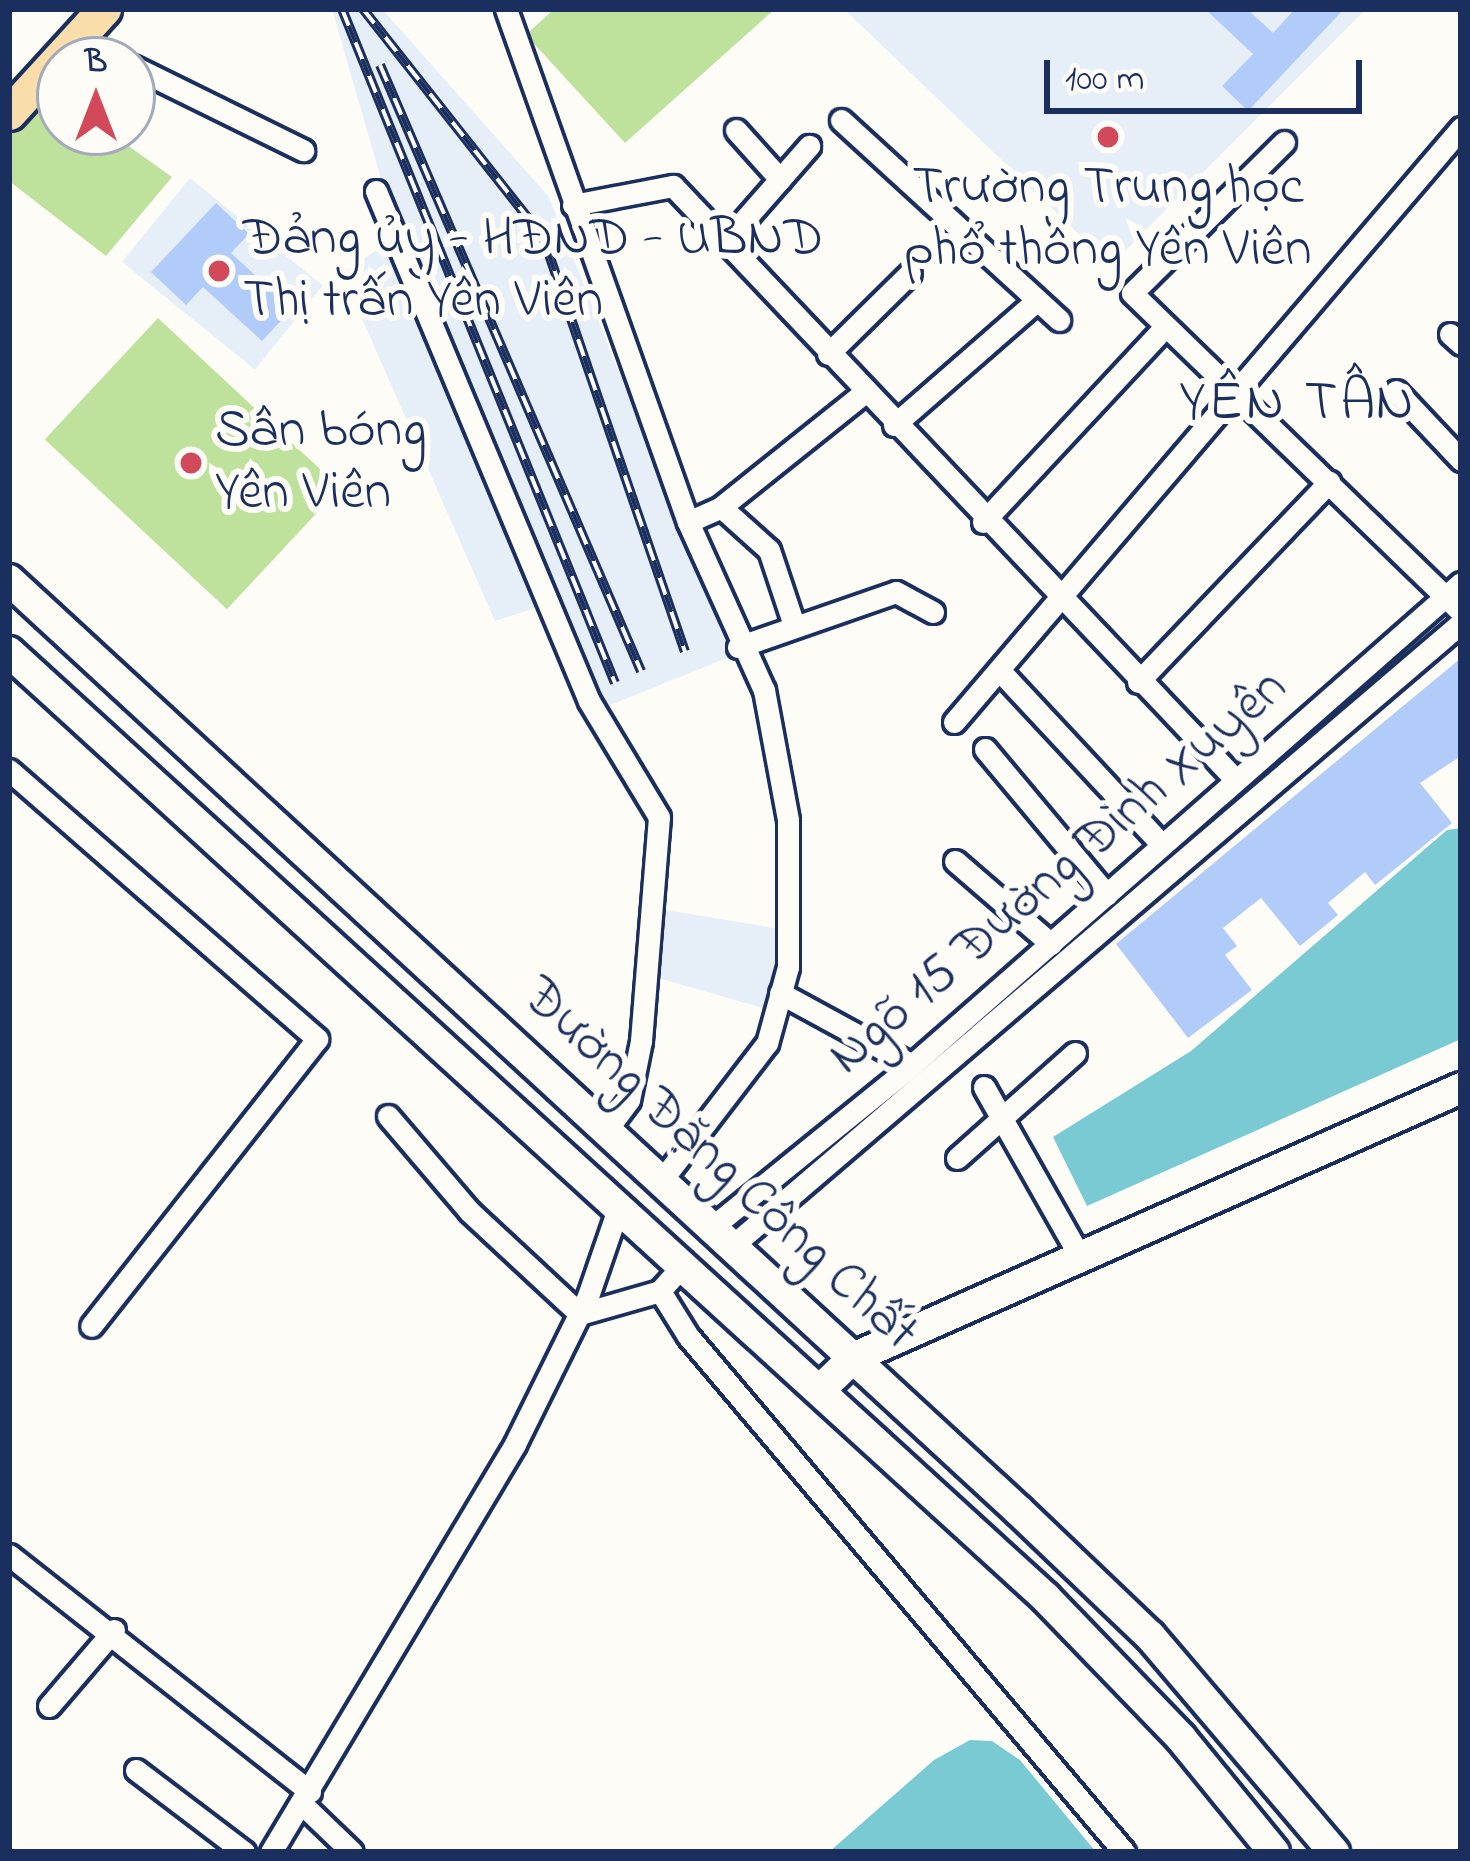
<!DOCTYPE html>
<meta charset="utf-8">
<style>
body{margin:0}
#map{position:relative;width:1470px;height:1861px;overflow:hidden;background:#fdfcf7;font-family:"Indie Flower",sans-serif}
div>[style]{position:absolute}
.built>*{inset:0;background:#e6eef8;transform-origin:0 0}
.green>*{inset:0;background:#bee19b;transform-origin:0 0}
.water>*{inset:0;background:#79cad3}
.building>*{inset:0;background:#b2ccf9}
.roads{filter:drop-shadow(3px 0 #1b2f5e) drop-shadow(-3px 0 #1b2f5e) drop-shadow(0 3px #1b2f5e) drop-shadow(0 -3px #1b2f5e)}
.street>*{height:21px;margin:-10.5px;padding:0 10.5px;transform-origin:10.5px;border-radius:10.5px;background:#fdfcf7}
.secondary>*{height:30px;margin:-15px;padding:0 15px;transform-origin:15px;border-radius:15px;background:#fdfcf7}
.primary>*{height:33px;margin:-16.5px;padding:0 16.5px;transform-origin:16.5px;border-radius:16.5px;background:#f9deab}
.rail>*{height:10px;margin-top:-5px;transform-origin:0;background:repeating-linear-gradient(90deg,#fdfcf7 0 18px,#1b2f5e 0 36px);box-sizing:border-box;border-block:3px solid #1b2f5e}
.dots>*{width:33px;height:33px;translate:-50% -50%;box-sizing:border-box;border:6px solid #fdfcf7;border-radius:50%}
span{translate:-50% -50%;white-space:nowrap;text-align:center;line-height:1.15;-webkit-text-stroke:12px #fdfcf7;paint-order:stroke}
.poi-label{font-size:54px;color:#1b2f5e}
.left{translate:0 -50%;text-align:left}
.street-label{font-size:54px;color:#1b2f5e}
.neighbourhood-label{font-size:57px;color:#1b2f5e;letter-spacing:3px}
.frame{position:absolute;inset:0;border:12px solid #1b2f5e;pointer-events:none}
.north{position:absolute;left:36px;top:36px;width:120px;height:120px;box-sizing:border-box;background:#fdfcf7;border:3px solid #a3aaba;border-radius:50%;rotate:0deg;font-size:33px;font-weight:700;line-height:48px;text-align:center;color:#1b2f5e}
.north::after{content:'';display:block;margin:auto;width:42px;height:54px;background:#d1495b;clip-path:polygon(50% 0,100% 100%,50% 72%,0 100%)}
.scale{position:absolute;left:1044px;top:60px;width:318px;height:54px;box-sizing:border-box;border:6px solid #1b2f5e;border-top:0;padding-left:15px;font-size:36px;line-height:42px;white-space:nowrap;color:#1b2f5e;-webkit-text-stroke:9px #fdfcf7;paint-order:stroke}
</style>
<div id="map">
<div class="built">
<div style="clip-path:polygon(332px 9px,382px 9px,549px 197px,732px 656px,588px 714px,541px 606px,495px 621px,342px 273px,390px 241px,390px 210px)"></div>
<div style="clip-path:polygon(844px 9px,1366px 9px,1111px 265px)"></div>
<div style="left:190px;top:178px;width:171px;height:108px;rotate:39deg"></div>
<div style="clip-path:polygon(653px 908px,781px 929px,767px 1009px,648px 975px)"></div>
</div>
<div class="green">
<div style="clip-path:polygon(554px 9px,775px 9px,625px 143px,526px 35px)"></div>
<div style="clip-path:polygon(51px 90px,60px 96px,60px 132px,109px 132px,172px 177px,106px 256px,9px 181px,9px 138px)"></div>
<div style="left:158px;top:318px;width:249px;height:166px;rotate:43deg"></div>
</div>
<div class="water">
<div style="clip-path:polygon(1461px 828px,1461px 1039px,1087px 1206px,1053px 1137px,1191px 1051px,1447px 830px)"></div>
<div style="clip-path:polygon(970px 1740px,992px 1741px,1020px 1760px,1096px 1852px,829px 1852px,934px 1760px)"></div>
</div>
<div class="building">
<div style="clip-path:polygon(1205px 9px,1247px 9px,1273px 33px,1295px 9px,1344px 9px,1248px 111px,1222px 86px,1253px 54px)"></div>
<div style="clip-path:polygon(216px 203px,249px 234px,231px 253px,292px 309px,262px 341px,203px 287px,186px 305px,151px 272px)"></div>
<div style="clip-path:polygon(1461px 658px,1461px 756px,1420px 783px,1452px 823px,1375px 885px,1365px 872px,1328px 903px,1338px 915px,1300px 946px,1261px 898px,1223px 928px,1237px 946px,1225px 955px,1252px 990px,1188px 1038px,1116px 944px)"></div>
</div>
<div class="roads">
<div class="street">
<div style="left:506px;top:9px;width:544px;rotate:70.47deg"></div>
<div style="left:688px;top:522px;width:184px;rotate:65.7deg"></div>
<div style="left:764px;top:690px;width:132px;rotate:79.5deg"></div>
<div style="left:788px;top:820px;width:147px;rotate:90deg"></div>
<div style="left:788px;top:967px;width:79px;rotate:105.4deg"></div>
<div style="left:767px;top:1043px;width:174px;rotate:127.5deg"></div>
<div style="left:76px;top:39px;width:48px;rotate:26deg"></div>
<div style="left:132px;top:66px;width:191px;rotate:26.2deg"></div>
<div style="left:841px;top:120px;width:296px;rotate:42.5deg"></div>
<div style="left:736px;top:130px;width:66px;rotate:48.1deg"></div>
<div style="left:1284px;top:142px;width:214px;rotate:135.2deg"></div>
<div style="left:1132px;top:293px;width:458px;rotate:44.1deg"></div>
<div style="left:376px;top:191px;width:553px;rotate:67.33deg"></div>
<div style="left:589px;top:701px;width:135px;rotate:58.9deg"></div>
<div style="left:659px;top:817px;width:225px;rotate:94.6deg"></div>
<div style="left:641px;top:1041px;width:60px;rotate:101.5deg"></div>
<div style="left:629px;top:1100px;width:38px;rotate:127deg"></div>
<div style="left:573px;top:205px;width:102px;rotate:-10.8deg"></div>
<div style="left:673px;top:186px;width:817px;rotate:46.54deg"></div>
<div style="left:725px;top:242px;width:128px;rotate:-48.8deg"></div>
<div style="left:1450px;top:334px;width:15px;rotate:42deg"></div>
<div style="left:828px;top:354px;width:115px;rotate:-44.6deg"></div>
<div style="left:1396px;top:391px;width:95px;rotate:46.7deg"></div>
<div style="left:894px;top:425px;width:186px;rotate:-41.1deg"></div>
<div style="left:721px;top:507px;width:183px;rotate:-38.6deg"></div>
<div style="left:688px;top:522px;width:36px;rotate:-24deg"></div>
<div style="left:721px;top:507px;width:64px;rotate:41.9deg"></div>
<div style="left:769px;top:550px;width:76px;rotate:71.6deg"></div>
<div style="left:983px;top:522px;width:264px;rotate:-47deg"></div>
<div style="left:738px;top:647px;width:167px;rotate:-19.2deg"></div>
<div style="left:896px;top:592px;width:42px;rotate:28.4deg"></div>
<div style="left:1000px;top:671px;width:238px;rotate:47deg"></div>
<div style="left:1138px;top:682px;width:277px;rotate:-46.3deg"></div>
<div style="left:954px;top:722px;width:781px;rotate:-49.52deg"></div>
<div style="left:985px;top:749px;width:190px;rotate:50.1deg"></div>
<div style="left:9px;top:770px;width:409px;rotate:41.1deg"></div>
<div style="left:317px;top:1039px;width:365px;rotate:128.2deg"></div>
<div style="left:955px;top:861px;width:127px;rotate:40.8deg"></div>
<div style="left:780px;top:993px;width:150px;rotate:28.6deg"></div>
<div style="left:984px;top:1087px;width:199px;rotate:60.5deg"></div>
<div style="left:388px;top:1116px;width:125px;rotate:49.5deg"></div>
<div style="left:469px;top:1211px;width:151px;rotate:42.9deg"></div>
<div style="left:580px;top:1314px;width:83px;rotate:-16deg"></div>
<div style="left:957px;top:1158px;width:158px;rotate:-41.7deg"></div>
<div style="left:711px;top:1228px;width:259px;rotate:-39deg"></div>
<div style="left:912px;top:1065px;width:731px;rotate:-41.28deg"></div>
<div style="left:732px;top:1246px;width:959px;rotate:-40.52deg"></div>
<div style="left:684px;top:1264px;width:36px;rotate:132deg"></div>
<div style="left:660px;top:1291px;width:53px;rotate:58.1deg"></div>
<div style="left:688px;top:1336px;width:676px;rotate:49.8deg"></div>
<div style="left:9px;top:1555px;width:383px;rotate:38.2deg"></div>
<div style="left:49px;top:1706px;width:100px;rotate:-49.5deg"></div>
<div style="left:136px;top:1770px;width:136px;rotate:37.2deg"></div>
<div style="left:302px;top:1804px;width:69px;rotate:43.8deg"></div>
<div style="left:271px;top:1852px;width:475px;rotate:-59.1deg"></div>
<div style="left:515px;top:1444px;width:165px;rotate:-63.7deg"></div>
<div style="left:588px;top:1296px;width:98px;rotate:-71deg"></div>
</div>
<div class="secondary">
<div style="left:9px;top:580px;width:1374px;rotate:42.67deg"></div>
<div style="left:1019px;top:1511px;width:181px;rotate:43.7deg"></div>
<div style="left:1150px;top:1636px;width:284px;rotate:49.6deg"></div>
<div style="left:9px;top:652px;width:1404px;rotate:42.37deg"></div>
<div style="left:1046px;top:1598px;width:194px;rotate:46deg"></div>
<div style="left:1181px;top:1738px;width:147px;rotate:50.8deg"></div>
<div style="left:820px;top:1390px;width:46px;rotate:-44.1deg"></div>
<div style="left:853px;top:1358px;width:665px;rotate:-23.94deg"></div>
</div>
<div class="primary">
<div style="left:9px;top:113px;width:141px;rotate:-47.6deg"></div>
</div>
</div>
<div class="rail">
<div style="left:342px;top:9px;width:727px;rotate:67.95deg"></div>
<div style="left:363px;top:9px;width:290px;rotate:51.7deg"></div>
<div style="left:543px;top:237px;width:438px;rotate:71.1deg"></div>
<div style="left:380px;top:65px;width:660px;rotate:66.7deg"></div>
</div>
<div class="dots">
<div style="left:1108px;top:137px;background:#d1495b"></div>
<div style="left:219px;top:271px;background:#d1495b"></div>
<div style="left:191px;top:463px;background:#d1495b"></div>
</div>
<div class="poi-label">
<span style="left:1108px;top:220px">Trường Trung học<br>phổ thông Yên Viên</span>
<span class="left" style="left:243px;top:271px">Đảng ủy - HĐND - UBND<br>Thị trấn Yên Viên</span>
<span class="left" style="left:215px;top:463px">Sân bóng<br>Yên Viên</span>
</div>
<div class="street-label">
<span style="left:1059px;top:873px;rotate:-41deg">Ngõ 15 Đường Đình Xuyên</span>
<span style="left:719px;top:1165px;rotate:43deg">Đường Đặng Công Chất</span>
</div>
<div class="neighbourhood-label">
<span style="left:1298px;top:405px">YÊN TÂN</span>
</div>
<div class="frame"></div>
<div class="north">B</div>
<div class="scale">100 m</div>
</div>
